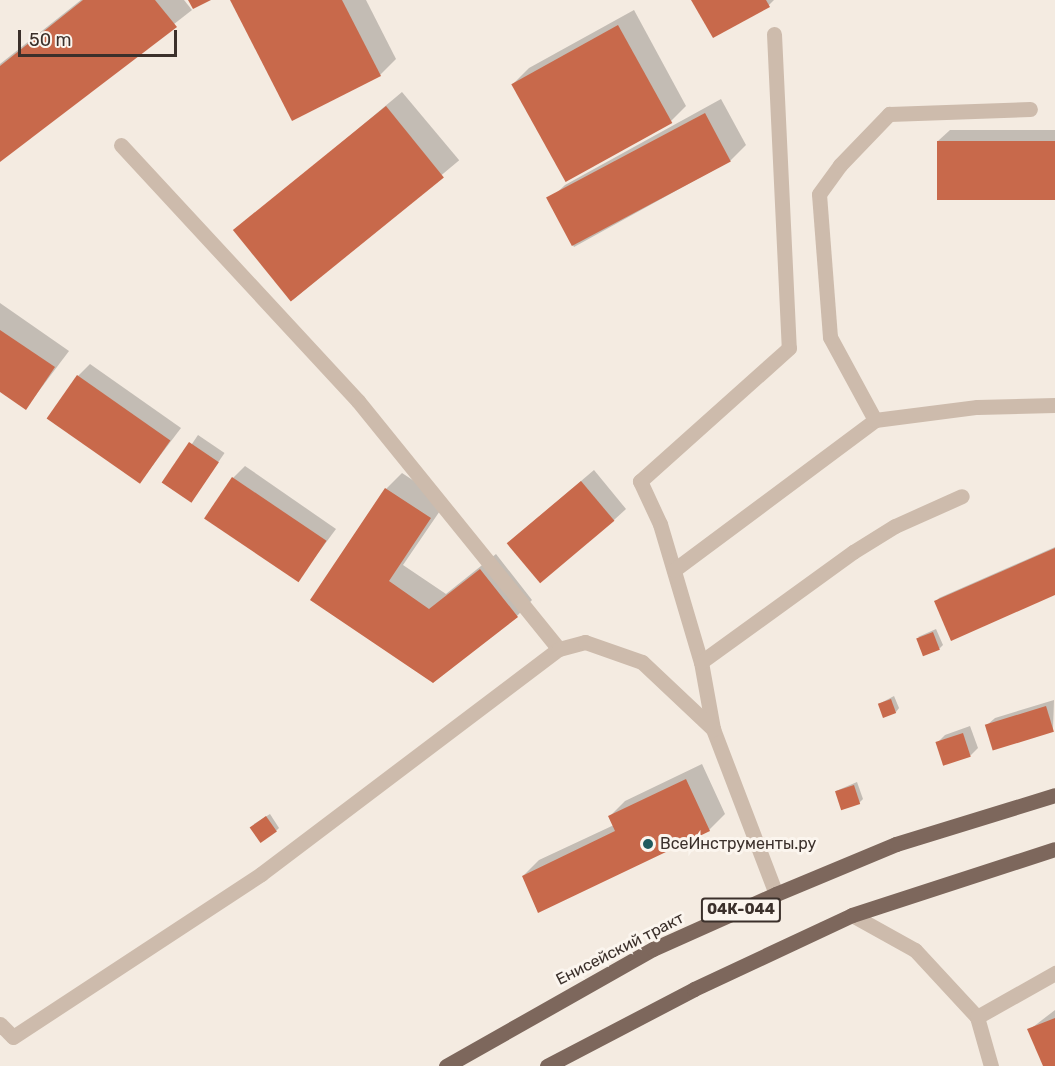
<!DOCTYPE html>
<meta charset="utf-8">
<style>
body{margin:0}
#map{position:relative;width:1055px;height:1066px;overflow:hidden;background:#f4ebe1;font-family:Rubik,sans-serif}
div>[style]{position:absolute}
.shadow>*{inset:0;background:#0003;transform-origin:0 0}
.building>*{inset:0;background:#c8694b;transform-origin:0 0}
.minor>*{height:15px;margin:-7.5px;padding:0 7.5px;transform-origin:7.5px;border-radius:7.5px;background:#cdbbac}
.major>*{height:15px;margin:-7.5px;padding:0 7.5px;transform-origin:7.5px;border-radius:7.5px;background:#7d675c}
.dots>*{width:16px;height:16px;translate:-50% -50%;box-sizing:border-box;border:3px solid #fbf5ee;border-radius:50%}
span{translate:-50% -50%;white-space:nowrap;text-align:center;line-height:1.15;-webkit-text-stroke:6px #fbf5ee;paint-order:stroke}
.shield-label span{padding:2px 4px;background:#fbf5ee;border:2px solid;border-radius:4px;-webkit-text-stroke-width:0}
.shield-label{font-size:15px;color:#3b302b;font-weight:700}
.poi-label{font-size:16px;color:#3b302b}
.left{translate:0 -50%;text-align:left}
.street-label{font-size:16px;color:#3b302b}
.scale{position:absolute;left:18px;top:30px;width:159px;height:27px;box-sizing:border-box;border:3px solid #3b302b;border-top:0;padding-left:8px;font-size:18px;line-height:21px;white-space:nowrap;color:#3b302b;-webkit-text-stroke:4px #fbf5ee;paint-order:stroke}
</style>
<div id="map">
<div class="shadow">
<div style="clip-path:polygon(81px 0,184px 0,192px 10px,0 160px,0 64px)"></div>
<div style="clip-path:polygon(232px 0,366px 0,396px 59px,380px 75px)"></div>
<div style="clip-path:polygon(693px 0,774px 0,769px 5px)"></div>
<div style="clip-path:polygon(634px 10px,686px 106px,671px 121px,513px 84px,529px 68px)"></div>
<div style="left:402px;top:92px;width:89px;height:217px;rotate:50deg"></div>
<div style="clip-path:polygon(721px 99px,746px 145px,730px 161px,574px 247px,549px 200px,565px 185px)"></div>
<div style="clip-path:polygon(950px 130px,1055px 130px,1055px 199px,938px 141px)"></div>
<div style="clip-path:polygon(0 303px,69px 351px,26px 408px,0 390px)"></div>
<div style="clip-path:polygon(90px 364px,181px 428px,140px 482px,78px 376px)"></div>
<div style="left:198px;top:435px;width:32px;height:59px;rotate:34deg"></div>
<div style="clip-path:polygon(245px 466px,336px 529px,298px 580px,233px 478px)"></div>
<div style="clip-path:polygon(594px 470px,626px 509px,614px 520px,508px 543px)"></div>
<div style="clip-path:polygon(402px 473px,446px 502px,403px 565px,446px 594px,496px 554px,532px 600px,517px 616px,312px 600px,386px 489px)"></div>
<div style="clip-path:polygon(1055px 547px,1055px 593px,936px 602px,939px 598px)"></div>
<div style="clip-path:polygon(936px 629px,943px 645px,939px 649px,918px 637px)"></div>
<div style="clip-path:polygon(894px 696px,899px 708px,896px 712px,879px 704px)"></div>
<div style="clip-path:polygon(1054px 700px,1053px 730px,987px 725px,995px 718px)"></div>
<div style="clip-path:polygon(970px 726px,978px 748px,970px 756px,937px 743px,945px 735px)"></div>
<div style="clip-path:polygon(702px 764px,725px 814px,709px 830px,523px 876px,539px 860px,614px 825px,610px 816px,625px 801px)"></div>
<div style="clip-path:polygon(857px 782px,863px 799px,859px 803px,836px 791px)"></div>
<div style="clip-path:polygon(270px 814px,279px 828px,276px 831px,254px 824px)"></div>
<div style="clip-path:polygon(1055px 1010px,1055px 1066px,1044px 1066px,1029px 1030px)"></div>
</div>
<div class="building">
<div style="clip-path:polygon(83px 0,155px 0,177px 27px,0 162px,0 66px)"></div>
<div style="clip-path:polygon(188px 0,211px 0,193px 9px)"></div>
<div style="clip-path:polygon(230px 0,342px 0,381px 76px,292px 121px)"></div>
<div style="clip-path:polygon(691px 0,766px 0,770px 7px,713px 38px)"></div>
<div style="left:618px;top:25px;width:112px;height:122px;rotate:61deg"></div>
<div style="left:386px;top:106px;width:92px;height:197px;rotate:51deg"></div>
<div style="left:705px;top:113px;width:55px;height:180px;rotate:62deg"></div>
<div style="left:937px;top:141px;width:118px;height:59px"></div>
<div style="clip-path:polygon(0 330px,55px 367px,26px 410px,0 392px)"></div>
<div style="left:77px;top:375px;width:114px;height:53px;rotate:35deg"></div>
<div style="left:189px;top:442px;width:36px;height:49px;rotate:34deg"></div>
<div style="left:232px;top:477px;width:114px;height:50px;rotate:34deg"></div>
<div style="left:581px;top:481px;width:52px;height:97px;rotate:50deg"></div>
<div style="clip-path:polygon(385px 488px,431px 518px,389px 581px,429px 609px,480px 569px,518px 617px,433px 683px,310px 600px)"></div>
<div style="clip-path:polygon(1055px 548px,1055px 595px,951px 641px,934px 601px)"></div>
<div style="left:933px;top:632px;width:19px;height:18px;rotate:69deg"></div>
<div style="left:891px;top:699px;width:15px;height:14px;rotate:70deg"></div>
<div style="left:1046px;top:706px;width:27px;height:64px;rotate:73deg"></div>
<div style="left:963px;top:733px;width:25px;height:29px;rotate:72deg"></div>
<div style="clip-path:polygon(686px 779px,710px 831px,538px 913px,522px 876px,615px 831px,608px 816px)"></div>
<div style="left:854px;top:785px;width:20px;height:20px;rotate:72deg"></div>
<div style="left:266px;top:816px;width:19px;height:20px;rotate:55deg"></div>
<div style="clip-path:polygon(1055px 1018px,1055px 1066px,1043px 1066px,1027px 1029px)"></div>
</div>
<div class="minor">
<div style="left:774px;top:34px;width:314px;rotate:87.3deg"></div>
<div style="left:789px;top:348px;width:200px;rotate:138.2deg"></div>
<div style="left:640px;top:481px;width:47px;rotate:65.1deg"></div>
<div style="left:660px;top:524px;width:144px;rotate:73.5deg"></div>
<div style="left:701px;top:662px;width:68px;rotate:79.8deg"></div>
<div style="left:713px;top:729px;width:177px;rotate:69.1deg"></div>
<div style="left:121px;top:145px;width:349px;rotate:47.2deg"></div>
<div style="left:358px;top:401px;width:319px;rotate:51deg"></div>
<div style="left:875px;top:420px;width:103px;rotate:-7.3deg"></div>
<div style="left:977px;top:407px;width:78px;rotate:-1.5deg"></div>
<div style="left:674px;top:570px;width:251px;rotate:-36.7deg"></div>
<div style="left:875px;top:420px;width:94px;rotate:-118.5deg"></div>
<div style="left:830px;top:337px;width:143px;rotate:-94.4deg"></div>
<div style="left:819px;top:194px;width:36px;rotate:-54deg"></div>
<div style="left:840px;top:165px;width:71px;rotate:-46.1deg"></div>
<div style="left:889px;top:114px;width:141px;rotate:-2deg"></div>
<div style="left:701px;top:662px;width:188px;rotate:-35.9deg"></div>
<div style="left:853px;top:552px;width:49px;rotate:-31.8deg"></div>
<div style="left:895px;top:526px;width:73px;rotate:-24.1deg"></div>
<div style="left:852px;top:915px;width:72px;rotate:29.1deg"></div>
<div style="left:915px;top:950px;width:91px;rotate:47.2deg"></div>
<div style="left:977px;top:1017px;width:51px;rotate:74.1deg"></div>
<div style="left:977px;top:1017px;width:90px;rotate:-29.4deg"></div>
<div style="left:0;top:1024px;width:18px;rotate:45deg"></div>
<div style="left:13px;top:1037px;width:297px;rotate:-33.3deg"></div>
<div style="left:261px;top:874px;width:373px;rotate:-37.1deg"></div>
<div style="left:559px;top:649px;width:27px;rotate:-15deg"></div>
<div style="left:585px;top:642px;width:60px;rotate:19.3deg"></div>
<div style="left:642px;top:662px;width:98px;rotate:43.3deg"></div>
</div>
<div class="major">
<div style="left:446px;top:1066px;width:238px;rotate:-29.5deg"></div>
<div style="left:653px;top:949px;width:135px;rotate:-24.1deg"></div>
<div style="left:776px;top:894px;width:130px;rotate:-22.6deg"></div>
<div style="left:896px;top:844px;width:166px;rotate:-17.1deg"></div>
<div style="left:547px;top:1066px;width:166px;rotate:-27.6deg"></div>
<div style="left:694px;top:989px;width:174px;rotate:-25.1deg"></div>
<div style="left:852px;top:915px;width:213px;rotate:-18deg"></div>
</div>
<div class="dots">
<div style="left:648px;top:844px;background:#1f5a5e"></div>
</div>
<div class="shield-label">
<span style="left:741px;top:910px">04К-044</span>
</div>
<div class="poi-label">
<span class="left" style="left:660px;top:844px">ВсеИнструменты.ру</span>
</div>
<div class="street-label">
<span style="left:620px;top:949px;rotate:-27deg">Енисейский тракт</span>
</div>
<div class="scale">50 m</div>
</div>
